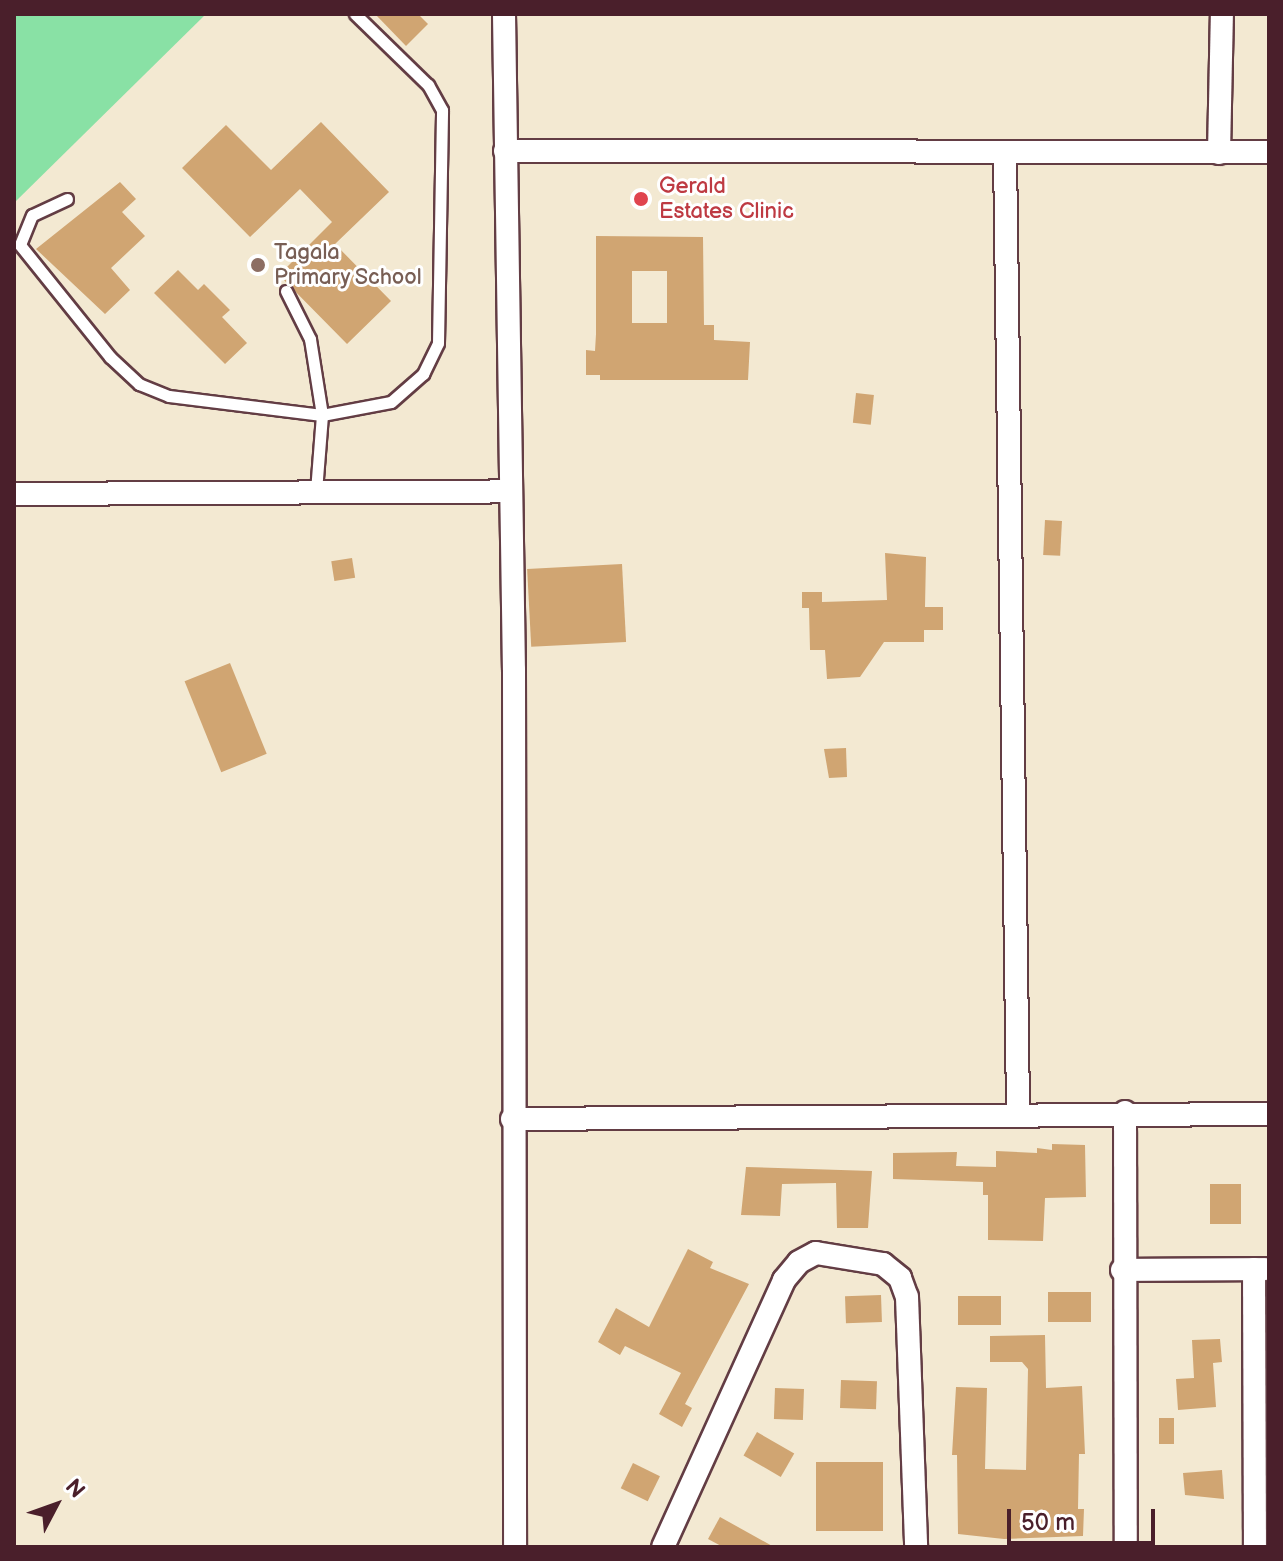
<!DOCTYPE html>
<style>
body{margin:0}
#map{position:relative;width:1283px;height:1561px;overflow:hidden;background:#f3e9d2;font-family:"Balsamiq Sans",sans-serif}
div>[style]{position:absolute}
.green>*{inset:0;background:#89e1a5}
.building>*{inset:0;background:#d0a572;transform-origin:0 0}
.roads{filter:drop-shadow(2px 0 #633d44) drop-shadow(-2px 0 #633d44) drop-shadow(0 2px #633d44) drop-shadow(0 -2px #633d44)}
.lane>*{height:11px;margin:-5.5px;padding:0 5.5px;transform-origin:5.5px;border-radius:5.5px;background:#fff}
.street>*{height:22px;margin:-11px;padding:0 11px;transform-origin:11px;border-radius:11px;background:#fff}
.dots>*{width:22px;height:22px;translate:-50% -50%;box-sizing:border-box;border:4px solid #fff;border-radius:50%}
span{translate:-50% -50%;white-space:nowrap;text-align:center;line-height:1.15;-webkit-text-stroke:6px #fff;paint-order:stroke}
.health-label{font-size:22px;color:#be3a42}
.left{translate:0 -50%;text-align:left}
.education-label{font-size:22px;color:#785e54}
.frame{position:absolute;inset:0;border:16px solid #4a1f2b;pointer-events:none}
.north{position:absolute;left:16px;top:1465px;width:80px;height:80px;-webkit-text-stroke:6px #fff;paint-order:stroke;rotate:49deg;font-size:22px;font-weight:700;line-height:32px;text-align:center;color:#4a1f2b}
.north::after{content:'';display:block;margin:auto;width:28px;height:36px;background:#4a1f2b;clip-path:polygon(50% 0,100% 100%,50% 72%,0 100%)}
.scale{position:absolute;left:1007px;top:1509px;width:148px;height:36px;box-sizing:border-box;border:4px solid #4a1f2b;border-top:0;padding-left:10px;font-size:24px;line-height:28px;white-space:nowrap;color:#4a1f2b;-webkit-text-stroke:6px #fff;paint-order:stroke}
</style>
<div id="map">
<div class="green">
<div style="clip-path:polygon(14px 14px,206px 14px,14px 203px)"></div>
</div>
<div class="building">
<div style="clip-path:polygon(375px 14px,418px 14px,428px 24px,406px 46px)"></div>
<div style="clip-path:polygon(321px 122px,389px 192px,335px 244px,391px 301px,347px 344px,279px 275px,332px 222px,300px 189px,250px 237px,182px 168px,226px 125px,271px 170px)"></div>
<div style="clip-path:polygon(120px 182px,136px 199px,122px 212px,145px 236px,111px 268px,130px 290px,105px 314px,36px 249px)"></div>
<div style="clip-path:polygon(evenodd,596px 236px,703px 237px,704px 325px,714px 325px,714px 340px,750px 342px,748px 380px,600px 380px,600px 375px,586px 375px,586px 350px,595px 351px,596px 334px,596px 236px,632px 271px,667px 271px,667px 323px,632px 323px,632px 271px)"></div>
<div style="clip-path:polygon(178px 270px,198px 290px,204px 284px,230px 310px,222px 317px,247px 343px,225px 364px,154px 293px)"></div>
<div style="left:856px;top:393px;width:18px;height:30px;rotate:6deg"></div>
<div style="left:1045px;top:520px;width:17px;height:35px;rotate:3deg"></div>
<div style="clip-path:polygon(885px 553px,926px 557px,925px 607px,943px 607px,943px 630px,924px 630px,924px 642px,884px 642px,860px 677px,827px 679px,825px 650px,810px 650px,809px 608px,802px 608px,802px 592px,822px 592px,822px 602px,887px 600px)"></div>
<div style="left:352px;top:558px;width:20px;height:21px;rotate:81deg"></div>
<div style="left:622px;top:564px;width:78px;height:95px;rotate:87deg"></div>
<div style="left:230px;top:663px;width:98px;height:49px;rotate:68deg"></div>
<div style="clip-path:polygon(846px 748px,847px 777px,829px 778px,824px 749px)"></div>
<div style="clip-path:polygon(1052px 1144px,1085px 1145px,1086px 1197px,1045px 1198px,1043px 1241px,988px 1240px,988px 1195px,983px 1195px,983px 1182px,893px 1179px,893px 1153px,957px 1152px,956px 1166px,996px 1167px,996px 1151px,1037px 1153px,1037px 1148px,1052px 1150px)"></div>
<div style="clip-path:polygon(746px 1167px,872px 1171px,868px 1228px,837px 1228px,836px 1183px,782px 1184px,780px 1216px,741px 1215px)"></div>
<div style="left:1210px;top:1184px;width:31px;height:40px"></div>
<div style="clip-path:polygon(688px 1249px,713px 1262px,710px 1268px,749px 1284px,685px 1404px,692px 1408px,682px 1427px,659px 1414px,681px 1373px,625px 1346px,620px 1355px,598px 1342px,616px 1308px,649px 1327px)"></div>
<div style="left:1048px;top:1292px;width:43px;height:30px"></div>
<div style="left:881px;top:1295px;width:27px;height:36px;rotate:88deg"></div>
<div style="left:958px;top:1296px;width:43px;height:29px"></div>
<div style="clip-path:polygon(1045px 1335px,1046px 1388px,1082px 1386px,1085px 1454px,1079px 1454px,1078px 1509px,1084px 1509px,1083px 1536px,1004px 1539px,958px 1534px,957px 1455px,952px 1455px,956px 1387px,987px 1388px,985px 1469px,1026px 1470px,1028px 1369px,1022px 1362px,990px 1362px,990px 1336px)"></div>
<div style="clip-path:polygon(1220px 1339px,1222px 1362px,1213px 1363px,1216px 1407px,1178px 1410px,1176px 1379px,1194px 1378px,1192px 1340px)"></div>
<div style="left:841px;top:1380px;width:36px;height:28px;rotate:2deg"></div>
<div style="left:775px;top:1388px;width:29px;height:31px;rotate:2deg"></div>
<div style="left:1159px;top:1418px;width:15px;height:26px"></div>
<div style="left:757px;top:1432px;width:43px;height:27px;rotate:30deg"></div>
<div style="left:883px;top:1462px;width:69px;height:67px;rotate:90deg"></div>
<div style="left:633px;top:1463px;width:30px;height:28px;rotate:26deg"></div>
<div style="clip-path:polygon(1222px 1470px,1224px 1499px,1185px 1495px,1183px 1473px)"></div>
<div style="clip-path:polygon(720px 1517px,774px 1547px,723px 1547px,708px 1539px)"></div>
</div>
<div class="roads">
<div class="lane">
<div style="left:67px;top:199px;width:38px;rotate:155deg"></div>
<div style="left:32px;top:215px;width:32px;rotate:112deg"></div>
<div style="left:20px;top:245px;width:144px;rotate:51.2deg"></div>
<div style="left:110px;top:357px;width:40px;rotate:43deg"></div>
<div style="left:139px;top:384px;width:32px;rotate:22deg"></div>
<div style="left:169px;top:396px;width:154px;rotate:7.1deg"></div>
<div style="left:322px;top:415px;width:70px;rotate:-10.7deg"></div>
<div style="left:391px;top:402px;width:43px;rotate:-41.2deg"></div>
<div style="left:423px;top:374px;width:34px;rotate:-64deg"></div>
<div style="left:438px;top:343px;width:233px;rotate:-89deg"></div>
<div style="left:442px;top:110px;width:29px;rotate:-119deg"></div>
<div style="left:428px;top:85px;width:102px;rotate:-135.8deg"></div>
<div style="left:286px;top:291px;width:54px;rotate:63.4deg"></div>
<div style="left:310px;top:339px;width:77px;rotate:81deg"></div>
<div style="left:322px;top:415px;width:76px;rotate:94.5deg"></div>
</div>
<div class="street">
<div style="left:504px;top:14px;width:656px;rotate:89.13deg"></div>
<div style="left:514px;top:670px;width:877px;rotate:89.93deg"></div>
<div style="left:505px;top:151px;width:764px;rotate:0.07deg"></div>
<div style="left:1005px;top:153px;width:960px;rotate:89.22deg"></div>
<div style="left:1219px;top:153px;width:139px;rotate:-88.8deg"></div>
<div style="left:14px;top:494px;width:494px;rotate:-0.3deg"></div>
<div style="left:1125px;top:1112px;width:435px;rotate:89.9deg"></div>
<div style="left:512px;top:1119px;width:757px;rotate:-0.38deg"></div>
<div style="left:1254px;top:1269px;width:278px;rotate:89.8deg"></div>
<div style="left:1122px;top:1270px;width:143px;rotate:-0.4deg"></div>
<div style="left:663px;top:1547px;width:293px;rotate:-65.6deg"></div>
<div style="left:784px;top:1280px;width:23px;rotate:-50deg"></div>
<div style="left:799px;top:1262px;width:19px;rotate:-28deg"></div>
<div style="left:816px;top:1253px;width:68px;rotate:9.3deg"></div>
<div style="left:883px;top:1264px;width:22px;rotate:39deg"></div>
<div style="left:900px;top:1278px;width:20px;rotate:70deg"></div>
<div style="left:907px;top:1297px;width:250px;rotate:87.9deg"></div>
</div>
</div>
<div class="dots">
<div style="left:641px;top:199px;background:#e0444e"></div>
<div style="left:258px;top:265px;background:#8d6e63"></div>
</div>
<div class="health-label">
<span class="left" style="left:659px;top:199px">Gerald<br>Estates Clinic</span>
</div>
<div class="education-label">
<span class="left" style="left:274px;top:265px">Tagala<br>Primary School</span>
</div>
<div class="frame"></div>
<div class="north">N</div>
<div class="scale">50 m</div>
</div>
